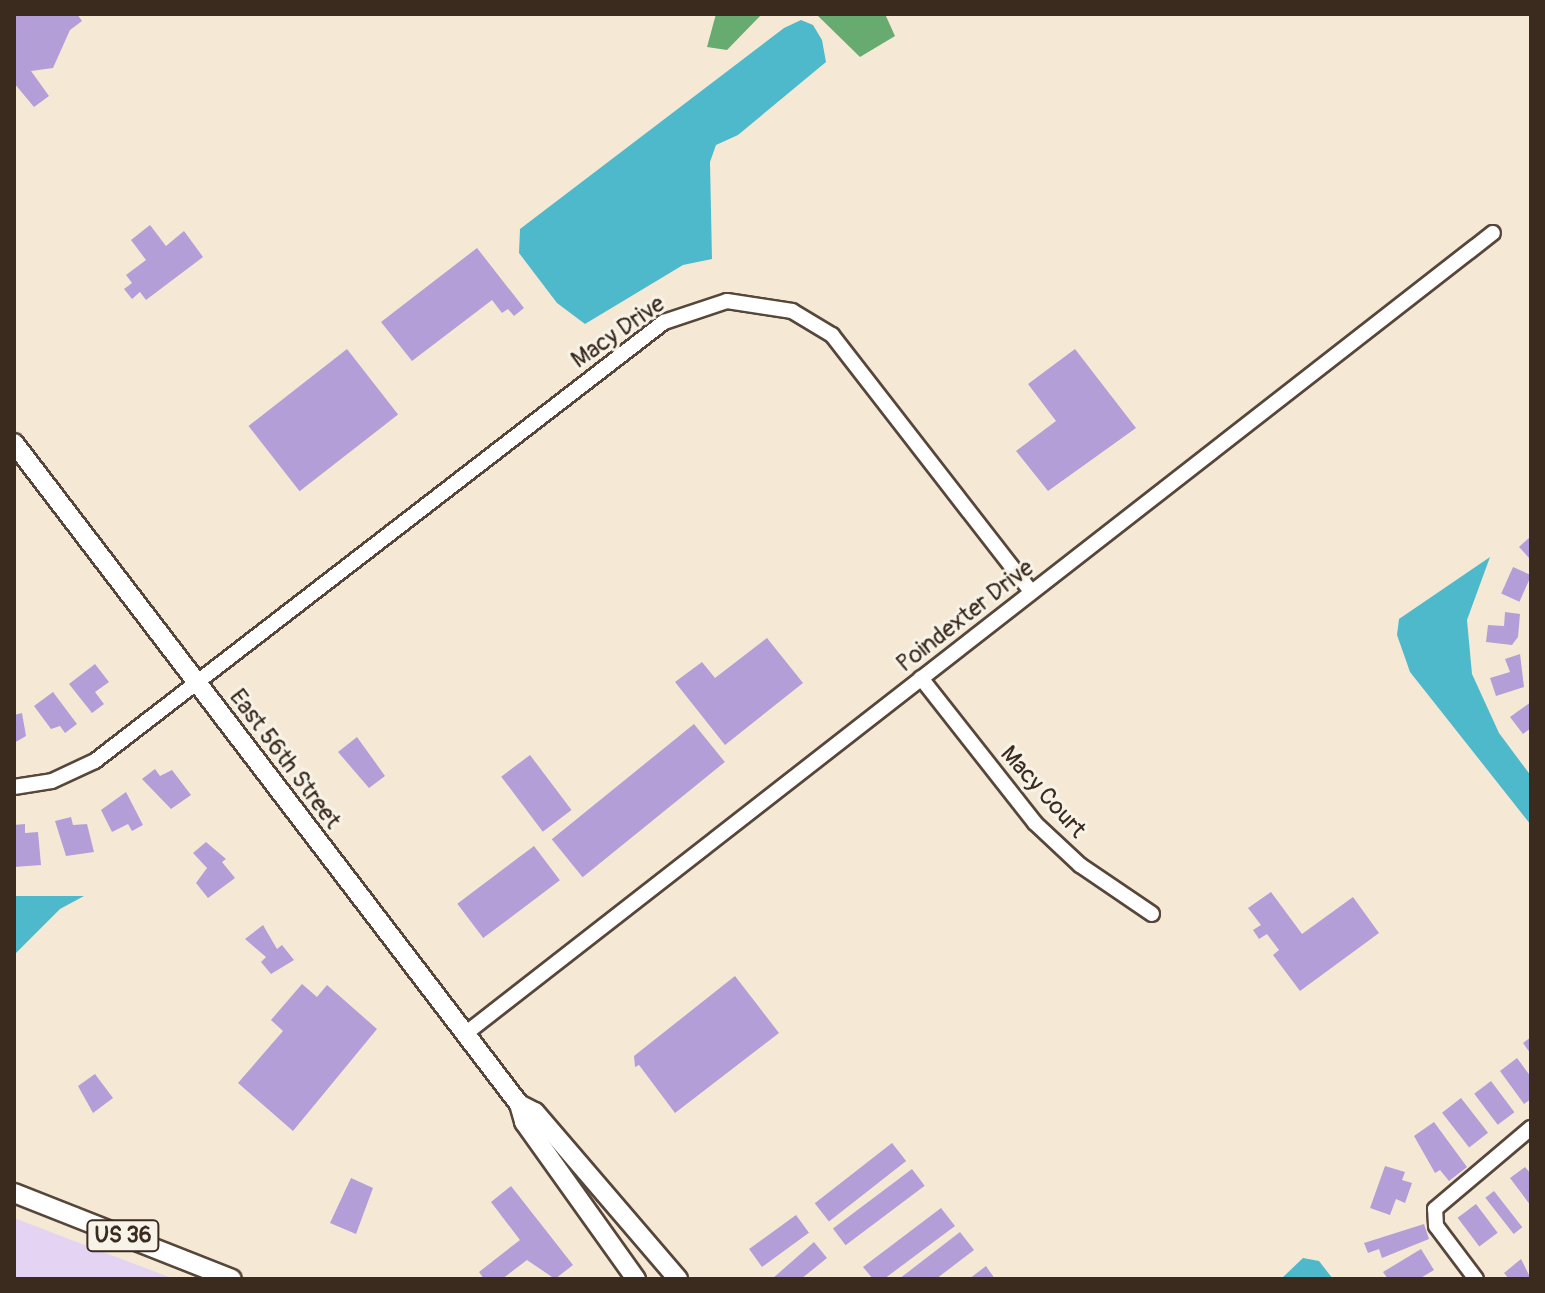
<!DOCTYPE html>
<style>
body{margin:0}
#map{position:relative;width:1545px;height:1293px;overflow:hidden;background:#f5e9d6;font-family:Pangolin,sans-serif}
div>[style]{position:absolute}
.built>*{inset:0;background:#e4d3f2}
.forest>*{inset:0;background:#67ab70}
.water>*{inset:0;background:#4eb9cb}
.building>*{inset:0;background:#b39ed7;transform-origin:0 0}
.roads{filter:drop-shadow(2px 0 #57473a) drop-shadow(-2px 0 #57473a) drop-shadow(0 2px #57473a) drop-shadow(0 -2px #57473a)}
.minor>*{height:14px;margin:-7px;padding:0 7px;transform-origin:7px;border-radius:7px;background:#fff}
.major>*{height:18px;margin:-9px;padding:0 9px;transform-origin:9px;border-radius:9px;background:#fff}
span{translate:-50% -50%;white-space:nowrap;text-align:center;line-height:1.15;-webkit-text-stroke:6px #f7f3e8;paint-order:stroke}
.shield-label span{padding:2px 6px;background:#f7f3e8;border:2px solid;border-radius:6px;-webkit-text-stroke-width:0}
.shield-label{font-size:22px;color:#3b2a1e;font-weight:700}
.street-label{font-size:24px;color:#3b2a1e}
.frame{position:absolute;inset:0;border:16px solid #3b2a1e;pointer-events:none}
</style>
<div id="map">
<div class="built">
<div style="clip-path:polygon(14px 1218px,174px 1279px,14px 1279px)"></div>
</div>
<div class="forest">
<div style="clip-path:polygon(716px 14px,762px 14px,727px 50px,707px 47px)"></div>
<div style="clip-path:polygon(816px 14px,885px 14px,895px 36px,860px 57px)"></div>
</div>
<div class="water">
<div style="clip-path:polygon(801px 20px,813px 25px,822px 40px,826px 62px,738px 135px,716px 145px,710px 162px,712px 259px,683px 265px,585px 324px,557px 303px,519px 253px,520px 229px,784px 28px)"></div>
<div style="clip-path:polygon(1490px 557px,1467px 620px,1472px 674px,1499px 733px,1531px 776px,1531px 825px,1410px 672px,1397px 635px,1399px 619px)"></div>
<div style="clip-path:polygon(14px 896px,84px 896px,60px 909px,14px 955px)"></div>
<div style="clip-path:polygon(1303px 1258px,1319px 1261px,1333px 1279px,1281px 1279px)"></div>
</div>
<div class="building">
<div style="clip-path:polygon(14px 14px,77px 14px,82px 21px,70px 30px,53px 68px,31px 71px,49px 96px,34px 107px,14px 83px)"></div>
<div style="clip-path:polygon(150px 225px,166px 246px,184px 231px,203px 257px,146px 300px,140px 292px,132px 299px,124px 289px,132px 283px,126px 275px,146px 260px,131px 240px)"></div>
<div style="clip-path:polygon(477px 248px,524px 308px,514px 316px,508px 309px,502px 313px,492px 300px,412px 361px,381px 322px)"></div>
<div style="left:347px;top:349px;width:83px;height:125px;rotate:52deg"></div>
<div style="clip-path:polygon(1075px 349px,1136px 428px,1048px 491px,1016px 451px,1056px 421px,1028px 384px)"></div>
<div style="clip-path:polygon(1531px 536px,1531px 560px,1519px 547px)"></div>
<div style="left:1513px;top:567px;width:20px;height:29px;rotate:24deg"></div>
<div style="clip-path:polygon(1505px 612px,1520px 614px,1518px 637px,1512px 645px,1486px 642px,1488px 625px,1504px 626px)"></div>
<div style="clip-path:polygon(767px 638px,803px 683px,725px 745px,675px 682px,702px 662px,715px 678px)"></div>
<div style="clip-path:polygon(1520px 654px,1524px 687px,1496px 696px,1490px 678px,1510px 672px,1505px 659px)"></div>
<div style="clip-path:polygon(95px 664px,109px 682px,95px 692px,104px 704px,92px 713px,69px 684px)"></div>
<div style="clip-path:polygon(53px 692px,77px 724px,65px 733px,60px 726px,51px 729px,34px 706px)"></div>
<div style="clip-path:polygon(1531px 702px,1531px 728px,1523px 734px,1510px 717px)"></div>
<div style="clip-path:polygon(22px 713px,26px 736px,14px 743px,14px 715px)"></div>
<div style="left:694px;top:724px;width:49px;height:183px;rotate:51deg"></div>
<div style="clip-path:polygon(357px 737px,385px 776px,369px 788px,338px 752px)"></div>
<div style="left:530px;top:755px;width:69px;height:36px;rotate:53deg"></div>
<div style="clip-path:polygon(155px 769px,160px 776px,172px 770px,191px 795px,171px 809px,142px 779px)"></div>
<div style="clip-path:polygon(126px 792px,143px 825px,132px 831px,128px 824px,112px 832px,101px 810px)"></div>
<div style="clip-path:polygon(71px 817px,73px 825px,87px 824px,94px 852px,66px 856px,55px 821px)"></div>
<div style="clip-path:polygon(25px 824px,25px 833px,38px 832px,41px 865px,14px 867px,14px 825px)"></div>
<div style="clip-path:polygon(206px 842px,226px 859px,222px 862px,235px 878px,208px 898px,196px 883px,207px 868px,193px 853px)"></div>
<div style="left:534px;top:846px;width:43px;height:96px;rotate:53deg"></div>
<div style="clip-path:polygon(1271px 892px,1302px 934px,1353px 897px,1379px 933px,1300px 991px,1273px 955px,1279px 950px,1267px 934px,1259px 939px,1253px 930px,1261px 925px,1248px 908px)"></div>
<div style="clip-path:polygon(263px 925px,277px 949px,282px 945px,294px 960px,271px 974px,261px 962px,266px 957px,245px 939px)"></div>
<div style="clip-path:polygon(735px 976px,779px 1033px,675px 1113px,639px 1065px,635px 1067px,634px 1056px)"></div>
<div style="clip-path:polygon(302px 984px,317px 997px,327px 985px,377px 1029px,293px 1131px,238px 1083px,283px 1031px,271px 1020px)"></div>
<div style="clip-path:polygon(1531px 1037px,1531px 1054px,1523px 1043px)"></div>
<div style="clip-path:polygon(1517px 1058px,1531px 1077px,1531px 1099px,1524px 1104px,1500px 1071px)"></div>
<div style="clip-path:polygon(95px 1074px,113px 1098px,93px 1113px,78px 1086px)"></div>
<div style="left:1491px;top:1081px;width:39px;height:21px;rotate:53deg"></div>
<div style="left:1461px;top:1098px;width:44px;height:24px;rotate:52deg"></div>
<div style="clip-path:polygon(1434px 1122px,1467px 1167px,1449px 1181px,1440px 1170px,1435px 1173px,1414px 1136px)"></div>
<div style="left:892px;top:1143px;width:23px;height:98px;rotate:52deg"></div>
<div style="clip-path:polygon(1385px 1166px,1405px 1172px,1402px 1180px,1412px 1183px,1405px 1203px,1396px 1199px,1390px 1215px,1370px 1208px)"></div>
<div style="clip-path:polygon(1525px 1167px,1531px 1174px,1531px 1206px,1510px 1178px)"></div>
<div style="left:912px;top:1169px;width:21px;height:99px;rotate:53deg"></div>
<div style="clip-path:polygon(351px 1178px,373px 1188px,356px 1234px,330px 1223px)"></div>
<div style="clip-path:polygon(511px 1186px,573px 1265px,555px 1279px,527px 1260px,502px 1279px,484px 1279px,479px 1272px,520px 1240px,491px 1202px)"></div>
<div style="left:1494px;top:1191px;width:46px;height:11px;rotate:52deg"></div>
<div style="left:1476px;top:1204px;width:36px;height:23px;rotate:53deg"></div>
<div style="clip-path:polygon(941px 1208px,955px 1226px,884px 1279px,873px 1279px,863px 1267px)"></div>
<div style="left:796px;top:1215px;width:22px;height:58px;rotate:54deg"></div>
<div style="clip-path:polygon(1424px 1224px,1429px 1239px,1382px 1258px,1379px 1249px,1368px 1253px,1364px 1243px)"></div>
<div style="clip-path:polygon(960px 1232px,974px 1250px,936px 1279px,899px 1279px)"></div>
<div style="clip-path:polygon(814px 1242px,827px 1258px,801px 1279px,772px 1279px)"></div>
<div style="clip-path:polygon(1421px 1249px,1434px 1270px,1419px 1279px,1388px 1279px,1383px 1272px)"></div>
<div style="clip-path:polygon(1521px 1259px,1531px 1279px,1509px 1279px,1504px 1273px)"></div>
<div style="clip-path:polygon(986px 1266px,995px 1279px,969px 1279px)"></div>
</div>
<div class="roads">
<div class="minor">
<div style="left:921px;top:678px;width:184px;rotate:51.8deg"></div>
<div style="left:1035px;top:823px;width:62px;rotate:43deg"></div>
<div style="left:1080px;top:865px;width:87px;rotate:34.2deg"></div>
<div style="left:14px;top:787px;width:38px;rotate:-9deg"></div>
<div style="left:52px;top:781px;width:47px;rotate:-24.9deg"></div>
<div style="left:95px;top:761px;width:719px;rotate:-37.65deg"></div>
<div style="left:664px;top:322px;width:66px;rotate:-18.4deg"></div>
<div style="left:727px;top:301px;width:66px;rotate:8.7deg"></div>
<div style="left:792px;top:311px;width:47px;rotate:31deg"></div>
<div style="left:832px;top:335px;width:325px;rotate:52.2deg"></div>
<div style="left:465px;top:1034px;width:1303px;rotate:-37.93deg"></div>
<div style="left:1476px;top:1279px;width:66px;rotate:-127deg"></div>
<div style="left:1436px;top:1226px;width:17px;rotate:-93deg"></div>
<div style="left:1435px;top:1209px;width:126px;rotate:-40.2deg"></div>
</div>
<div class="major">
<div style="left:14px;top:443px;width:832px;rotate:52.62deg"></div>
<div style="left:519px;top:1104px;width:19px;rotate:74deg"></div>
<div style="left:524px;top:1122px;width:193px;rotate:54.5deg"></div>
<div style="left:519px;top:1104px;width:18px;rotate:27deg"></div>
<div style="left:535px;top:1112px;width:220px;rotate:49.4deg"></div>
<div style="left:14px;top:1193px;width:234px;rotate:21.5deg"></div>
</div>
</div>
<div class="shield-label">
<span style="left:123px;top:1236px">US 36</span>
</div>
<div class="street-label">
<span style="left:618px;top:332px;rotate:-35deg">Macy Drive</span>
<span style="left:965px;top:616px;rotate:-38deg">Poindexter Drive</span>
<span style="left:285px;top:759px;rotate:53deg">East 56th Street</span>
<span style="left:1043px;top:792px;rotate:48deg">Macy Court</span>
</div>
<div class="frame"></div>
</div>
